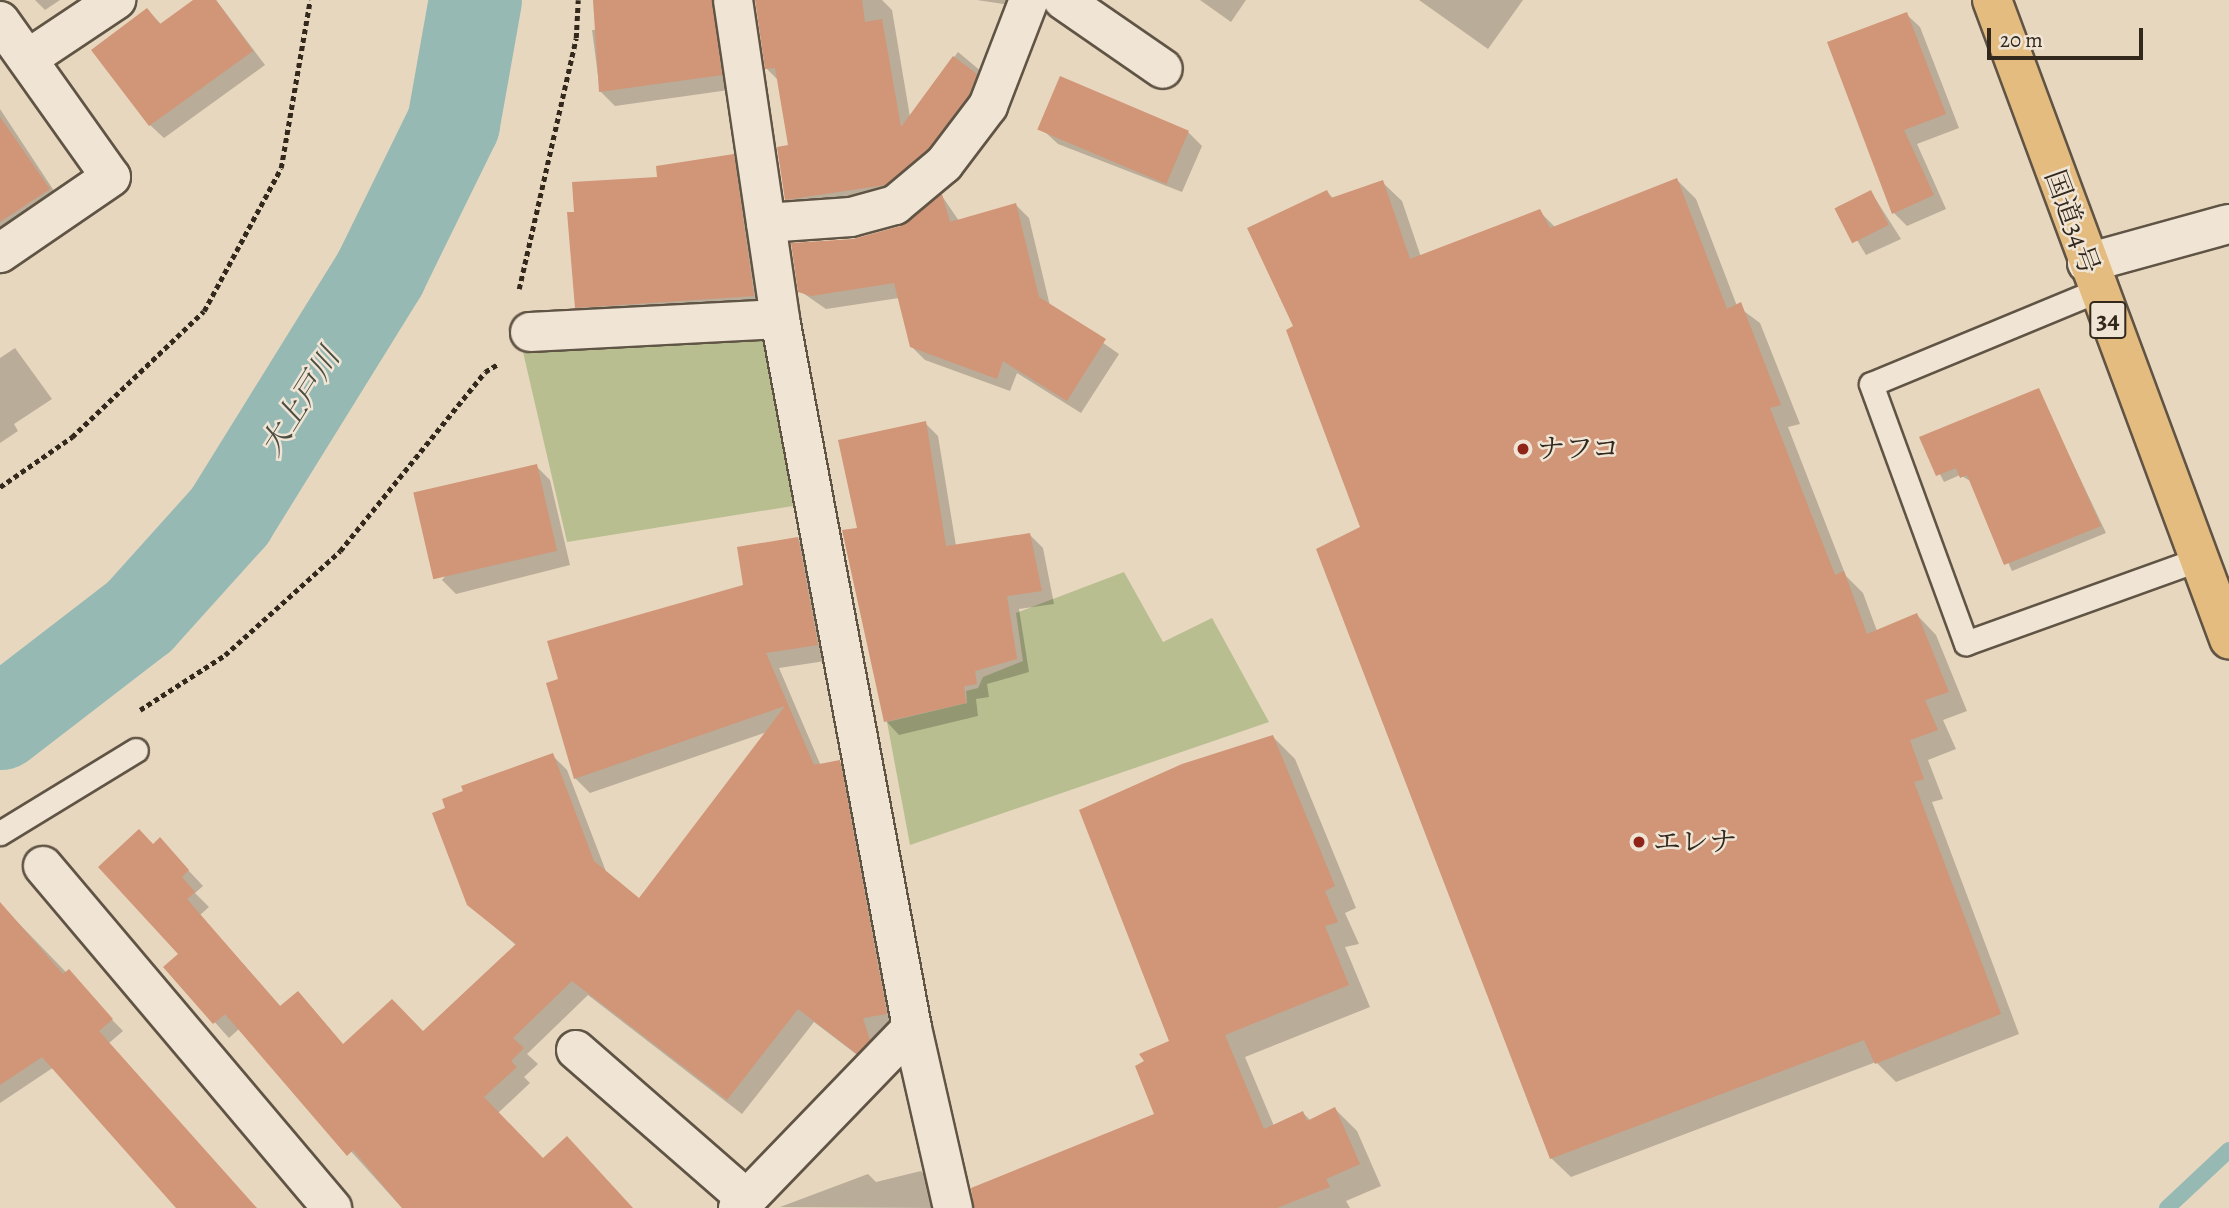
<!DOCTYPE html>
<meta charset="utf-8">
<style>
body{margin:0}
#map{position:relative;width:2229px;height:1208px;overflow:hidden;background:#e8d7bf;font-family:Alegreya,"Noto Serif JP",serif}
div>[style]{position:absolute}
.green>*{inset:0;background:#b8be90}
.shadow>*{inset:0;background:#0003}
.stream>*{height:16px;margin:-8px;padding:0 8px;transform-origin:8px;border-radius:8px;background:#97b9b4}
.river>*{height:93px;margin:-46.5px;padding:0 46.5px;transform-origin:46.5px;border-radius:46.5px;background:#97b9b4}
.building>*{inset:0;background:#d19577;transform-origin:0 0}
.path>*{height:4.5px;margin-top:-2.25px;transform-origin:0;background:repeating-linear-gradient(90deg,#32281c 0 5px,transparent 0 8.5px)}
.roads{filter:drop-shadow(2px 0 #605445) drop-shadow(-2px 0 #605445) drop-shadow(0 2px #605445) drop-shadow(0 -2px #605445)}
.service>*{height:23px;margin:-11.5px;padding:0 11.5px;transform-origin:11.5px;border-radius:11.5px;background:#f0e5d5}
.minor>*{height:38px;margin:-19px;padding:0 19px;transform-origin:19px;border-radius:19px;background:#f0e5d5}
.trunk>*{height:38px;margin:-19px;padding:0 19px;transform-origin:19px;border-radius:19px;background:#e4bc80}
.dots>*{width:19px;height:19px;translate:-50% -50%;box-sizing:border-box;border:4px solid #f0e5d5;border-radius:50%}
span{translate:-50% -50%;white-space:nowrap;text-align:center;line-height:1.15;-webkit-text-stroke:5px #f0e5d5;paint-order:stroke}
.shield-label span{padding:2px 5px;background:#f0e5d5;border:2px solid;border-radius:5px;-webkit-text-stroke-width:0}
.shield-label{font-size:26px;color:#32281c;font-weight:700}
.street-label{font-size:28px;color:#32281c}
.poi-label{font-size:28px;color:#32281c}
.left{translate:0 -50%;text-align:left}
.water-label{font-size:30px;color:#4b4c42;font-style:italic}
.scale{position:absolute;left:1987px;top:28px;width:156px;height:32px;box-sizing:border-box;border:4px solid #32281c;border-top:0;padding-left:9px;font-size:21px;line-height:24px;white-space:nowrap;color:#32281c;-webkit-text-stroke:5px #f0e5d5;paint-order:stroke}
</style>
<div id="map">
<div class="green">
<div style="clip-path:polygon(756px 328px,774px 337px,793px 506px,567px 542px,523px 352px)"></div>
<div style="clip-path:polygon(1124px 572px,1163px 642px,1212px 618px,1269px 722px,910px 845px,887px 722px,967px 703px,966px 691px,978px 688px,983px 677px,1023px 661px,1016px 613px)"></div>
</div>
<div class="shadow">
<div style="clip-path:polygon(35px 0,60px 0,45px 10px)"></div>
<div style="clip-path:polygon(196px 0,216px 0,265px 65px,164px 138px,150px 125px,147px 10px,162px 25px)"></div>
<div style="clip-path:polygon(598px 0,732px 0,736px 89px,615px 106px,600px 91px,592px 30px,599px 30px)"></div>
<div style="clip-path:polygon(757px 0,882px 0,892px 10px,910px 117px,958px 52px,994px 82px,900px 199px,801px 214px,786px 199px,789px 147px,779px 81px,767px 69px)"></div>
<div style="clip-path:polygon(977px 0,1031px 0,1023px 7px)"></div>
<div style="clip-path:polygon(1200px 0,1246px 0,1231px 22px)"></div>
<div style="clip-path:polygon(1419px 0,1523px 0,1488px 49px)"></div>
<div style="clip-path:polygon(1906px 14px,1920px 27px,1959px 128px,1917px 144px,1946px 209px,1907px 226px,1894px 213px)"></div>
<div style="clip-path:polygon(0 109px,62px 203px,0 234px)"></div>
<div style="clip-path:polygon(1044px 131px,1188px 132px,1202px 146px,1182px 192px,1058px 144px)"></div>
<div style="clip-path:polygon(733px 156px,747px 169px,767px 309px,591px 321px,577px 307px,575px 213px)"></div>
<div style="clip-path:polygon(1677px 180px,1696px 199px,1737px 306px,1760px 323px,1800px 424px,1788px 427px,1846px 576px,1863px 593px,1877px 631px,1917px 615px,1936px 635px,1967px 711px,1943px 720px,1956px 749px,1928px 760px,1943px 799px,1932px 802px,2019px 1034px,1896px 1082px,1876px 1062px,1571px 1177px,1551px 1158px,1363px 528px,1295px 327px,1327px 192px,1334px 199px,1382px 182px,1402px 201px,1421px 257px,1539px 211px,1556px 228px)"></div>
<div style="clip-path:polygon(1871px 192px,1901px 239px,1866px 255px,1837px 207px)"></div>
<div style="clip-path:polygon(942px 196px,959px 221px,1016px 205px,1029px 218px,1050px 306px,1119px 354px,1081px 413px,1017px 373px,1010px 391px,925px 360px,911px 346px,899px 298px,826px 309px,800px 291px,853px 241px,902px 228px)"></div>
<div style="clip-path:polygon(15px 348px,52px 399px,14px 424px,18px 431px,0 443px,0 358px)"></div>
<div style="clip-path:polygon(2038px 390px,2106px 533px,2012px 571px,1972px 482px,1960px 475px,1944px 482px,1921px 438px)"></div>
<div style="clip-path:polygon(925px 423px,938px 436px,956px 546px,1030px 535px,1043px 548px,1054px 604px,1019px 609px,1029px 672px,987px 684px,989px 697px,976px 699px,978px 716px,899px 735px,886px 721px,859px 529px)"></div>
<div style="clip-path:polygon(536px 466px,550px 480px,570px 565px,456px 594px,442px 580px)"></div>
<div style="clip-path:polygon(798px 539px,813px 554px,832px 660px,779px 668px,821px 766px,839px 762px,854px 777px,901px 1028px,877px 1033px,884px 1056px,873px 1067px,814px 1022px,742px 1114px,588px 995px,527px 1054px,538px 1064px,524px 1077px,530px 1083px,498px 1113px,543px 1160px,632px 1208px,402px 1208px,240px 1028px,229px 1038px,165px 967px,180px 954px,153px 846px,174px 855px,203px 886px,195px 893px,209px 907px,200px 915px,281px 1007px,312px 1008px,344px 1046px,424px 1033px,517px 946px,468px 904px,552px 755px,567px 770px,607px 874px,640px 900px,767px 732px,590px 793px,575px 778px,745px 586px)"></div>
<div style="clip-path:polygon(1273px 737px,1295px 759px,1356px 908px,1345px 913px,1359px 944px,1345px 947px,1370px 1007px,1245px 1057px,1274px 1126px,1303px 1113px,1311px 1121px,1335px 1109px,1357px 1131px,1381px 1186px,1346px 1201px,1350px 1208px,1011px 1208px,1157px 1115px,1171px 1042px)"></div>
<div style="clip-path:polygon(0 904px,123px 1031px,109px 1043px,256px 1208px,180px 1208px,54px 1067px,0 1103px)"></div>
<div style="clip-path:polygon(921px 1171px,934px 1183px,939px 1208px,780px 1207px,868px 1174px,876px 1182px)"></div>
</div>
<div class="stream">
<div style="left:2167px;top:1208px;width:85px;rotate:-43.1deg"></div>
</div>
<div class="river">
<div style="left:0;top:723px;width:175px;rotate:-37.6deg"></div>
<div style="left:139px;top:616px;width:135px;rotate:-48deg"></div>
<div style="left:229px;top:516px;width:287px;rotate:-58.2deg"></div>
<div style="left:380px;top:272px;width:166px;rotate:-63.9deg"></div>
<div style="left:453px;top:123px;width:125px;rotate:-79.9deg"></div>
</div>
<div class="building">
<div style="clip-path:polygon(193px 0,216px 0,253px 51px,149px 126px,91px 50px,147px 8px,160px 24px)"></div>
<div style="clip-path:polygon(593px 0,712px 0,722px 75px,599px 92px)"></div>
<div style="clip-path:polygon(755px 0,862px 0,865px 22px,882px 19px,901px 127px,953px 56px,977px 74px,969px 95px,928px 149px,885px 185px,785px 200px,777px 147px,788px 145px,775px 68px,765px 69px)"></div>
<div style="clip-path:polygon(1907px 12px,1946px 114px,1904px 130px,1934px 195px,1892px 214px,1827px 42px)"></div>
<div style="left:1060px;top:76px;width:140px;height:58px;rotate:23deg"></div>
<div style="clip-path:polygon(0 117px,50px 189px,0 222px)"></div>
<div style="clip-path:polygon(734px 154px,754px 296px,575px 308px,567px 212px,574px 212px,572px 182px,657px 177px,656px 166px)"></div>
<div style="clip-path:polygon(1677px 178px,1727px 309px,1741px 302px,1781px 405px,1770px 408px,1835px 575px,1844px 571px,1867px 634px,1917px 613px,1949px 692px,1925px 700px,1938px 730px,1910px 740px,1924px 779px,1914px 782px,2001px 1014px,1875px 1064px,1864px 1040px,1550px 1159px,1316px 549px,1360px 527px,1286px 330px,1293px 326px,1247px 228px,1327px 190px,1331px 198px,1383px 180px,1410px 259px,1540px 209px,1550px 228px)"></div>
<div style="left:1871px;top:190px;width:39px;height:41px;rotate:63deg"></div>
<div style="clip-path:polygon(942px 194px,950px 222px,1016px 203px,1039px 297px,1106px 339px,1067px 401px,1003px 361px,997px 379px,910px 347px,894px 283px,811px 296px,798px 292px,791px 243px,853px 239px,901px 226px)"></div>
<div style="clip-path:polygon(2039px 388px,2101px 526px,2004px 565px,1967px 475px,1960px 478px,1956px 468px,1936px 476px,1919px 437px)"></div>
<div style="clip-path:polygon(926px 421px,946px 546px,1030px 533px,1042px 591px,1007px 596px,1017px 659px,975px 671px,977px 684px,964px 686px,966px 703px,884px 722px,842px 530px,857px 528px,838px 440px)"></div>
<div style="left:537px;top:464px;width:89px;height:127px;rotate:77deg"></div>
<div style="clip-path:polygon(798px 537px,818px 645px,766px 653px,814px 765px,840px 760px,887px 1014px,863px 1018px,870px 1040px,857px 1054px,798px 1009px,727px 1100px,572px 981px,513px 1038px,524px 1048px,511px 1061px,517px 1067px,484px 1097px,543px 1158px,567px 1136px,633px 1208px,402px 1208px,353px 1150px,347px 1156px,225px 1014px,213px 1024px,163px 967px,178px 954px,98px 867px,139px 829px,153px 844px,160px 837px,189px 870px,182px 877px,195px 892px,187px 899px,280px 1006px,298px 991px,343px 1044px,392px 999px,423px 1031px,516px 944px,467px 905px,432px 813px,445px 808px,442px 799px,463px 791px,461px 786px,553px 753px,594px 861px,639px 898px,785px 706px,574px 779px,546px 683px,558px 679px,547px 641px,743px 585px,737px 547px)"></div>
<div style="clip-path:polygon(1273px 735px,1335px 886px,1325px 891px,1338px 922px,1325px 926px,1349px 985px,1225px 1035px,1264px 1129px,1303px 1111px,1307px 1121px,1335px 1107px,1360px 1164px,1326px 1179px,1330px 1187px,1277px 1208px,974px 1208px,971px 1188px,1154px 1114px,1135px 1066px,1144px 1061px,1139px 1054px,1169px 1041px,1079px 810px,1182px 764px)"></div>
<div style="clip-path:polygon(0 902px,63px 974px,69px 969px,113px 1019px,99px 1031px,257px 1208px,176px 1208px,42px 1057px,0 1085px)"></div>
</div>
<div class="path">
<div style="left:519px;top:289px;width:257px;rotate:-77.2deg"></div>
<div style="left:576px;top:38px;width:38px;rotate:-87deg"></div>
<div style="left:0;top:487px;width:88px;rotate:-34.8deg"></div>
<div style="left:72px;top:437px;width:182px;rotate:-43.7deg"></div>
<div style="left:204px;top:311px;width:162px;rotate:-61.7deg"></div>
<div style="left:281px;top:168px;width:170px;rotate:-80.2deg"></div>
<div style="left:140px;top:710px;width:101px;rotate:-32.9deg"></div>
<div style="left:225px;top:655px;width:155px;rotate:-42.1deg"></div>
<div style="left:340px;top:551px;width:230px;rotate:-51deg"></div>
<div style="left:485px;top:372px;width:15px;rotate:-32deg"></div>
</div>
<div class="roads">
<div class="service">
<div style="left:2096px;top:291px;width:243px;rotate:157.5deg"></div>
<div style="left:1871px;top:384px;width:276px;rotate:69.9deg"></div>
<div style="left:1966px;top:643px;width:248px;rotate:-19.8deg"></div>
<div style="left:0;top:833px;width:159px;rotate:-31.4deg"></div>
</div>
<div class="minor">
<div style="left:733px;top:0;width:322px;rotate:81.6deg"></div>
<div style="left:780px;top:319px;width:721px;rotate:79.45deg"></div>
<div style="left:912px;top:1028px;width:185px;rotate:77.2deg"></div>
<div style="left:1063px;top:0;width:121px;rotate:34.6deg"></div>
<div style="left:0;top:21px;width:191px;rotate:54.6deg"></div>
<div style="left:111px;top:177px;width:135px;rotate:145.6deg"></div>
<div style="left:29px;top:58px;width:105px;rotate:-33.7deg"></div>
<div style="left:766px;top:223px;width:85px;rotate:-4deg"></div>
<div style="left:851px;top:217px;width:46px;rotate:-15.3deg"></div>
<div style="left:895px;top:205px;width:64px;rotate:-39.9deg"></div>
<div style="left:944px;top:164px;width:73px;rotate:-52.8deg"></div>
<div style="left:988px;top:106px;width:114px;rotate:-68.9deg"></div>
<div style="left:2087px;top:263px;width:147px;rotate:-15.4deg"></div>
<div style="left:530px;top:332px;width:250px;rotate:-3deg"></div>
<div style="left:43px;top:866px;width:448px;rotate:49.8deg"></div>
<div style="left:576px;top:1050px;width:227px;rotate:41.1deg"></div>
<div style="left:738px;top:1208px;width:250px;rotate:-46deg"></div>
</div>
<div class="trunk">
<div style="left:1992px;top:0;width:682px;rotate:69.65deg"></div>
</div>
</div>
<div class="dots">
<div style="left:1523px;top:449px;background:#8f2418"></div>
<div style="left:1639px;top:842px;background:#8f2418"></div>
</div>
<div class="shield-label">
<span style="left:2108px;top:320px">34</span>
</div>
<div class="street-label">
<span style="left:2072px;top:222px;rotate:70deg">国道34号</span>
</div>
<div class="poi-label">
<span class="left" style="left:1537px;top:449px">ナフコ</span>
<span class="left" style="left:1653px;top:842px">エレナ</span>
</div>
<div class="water-label">
<span style="left:300px;top:402px;rotate:-58deg">大上戸川</span>
</div>
<div class="scale">20 m</div>
</div>
